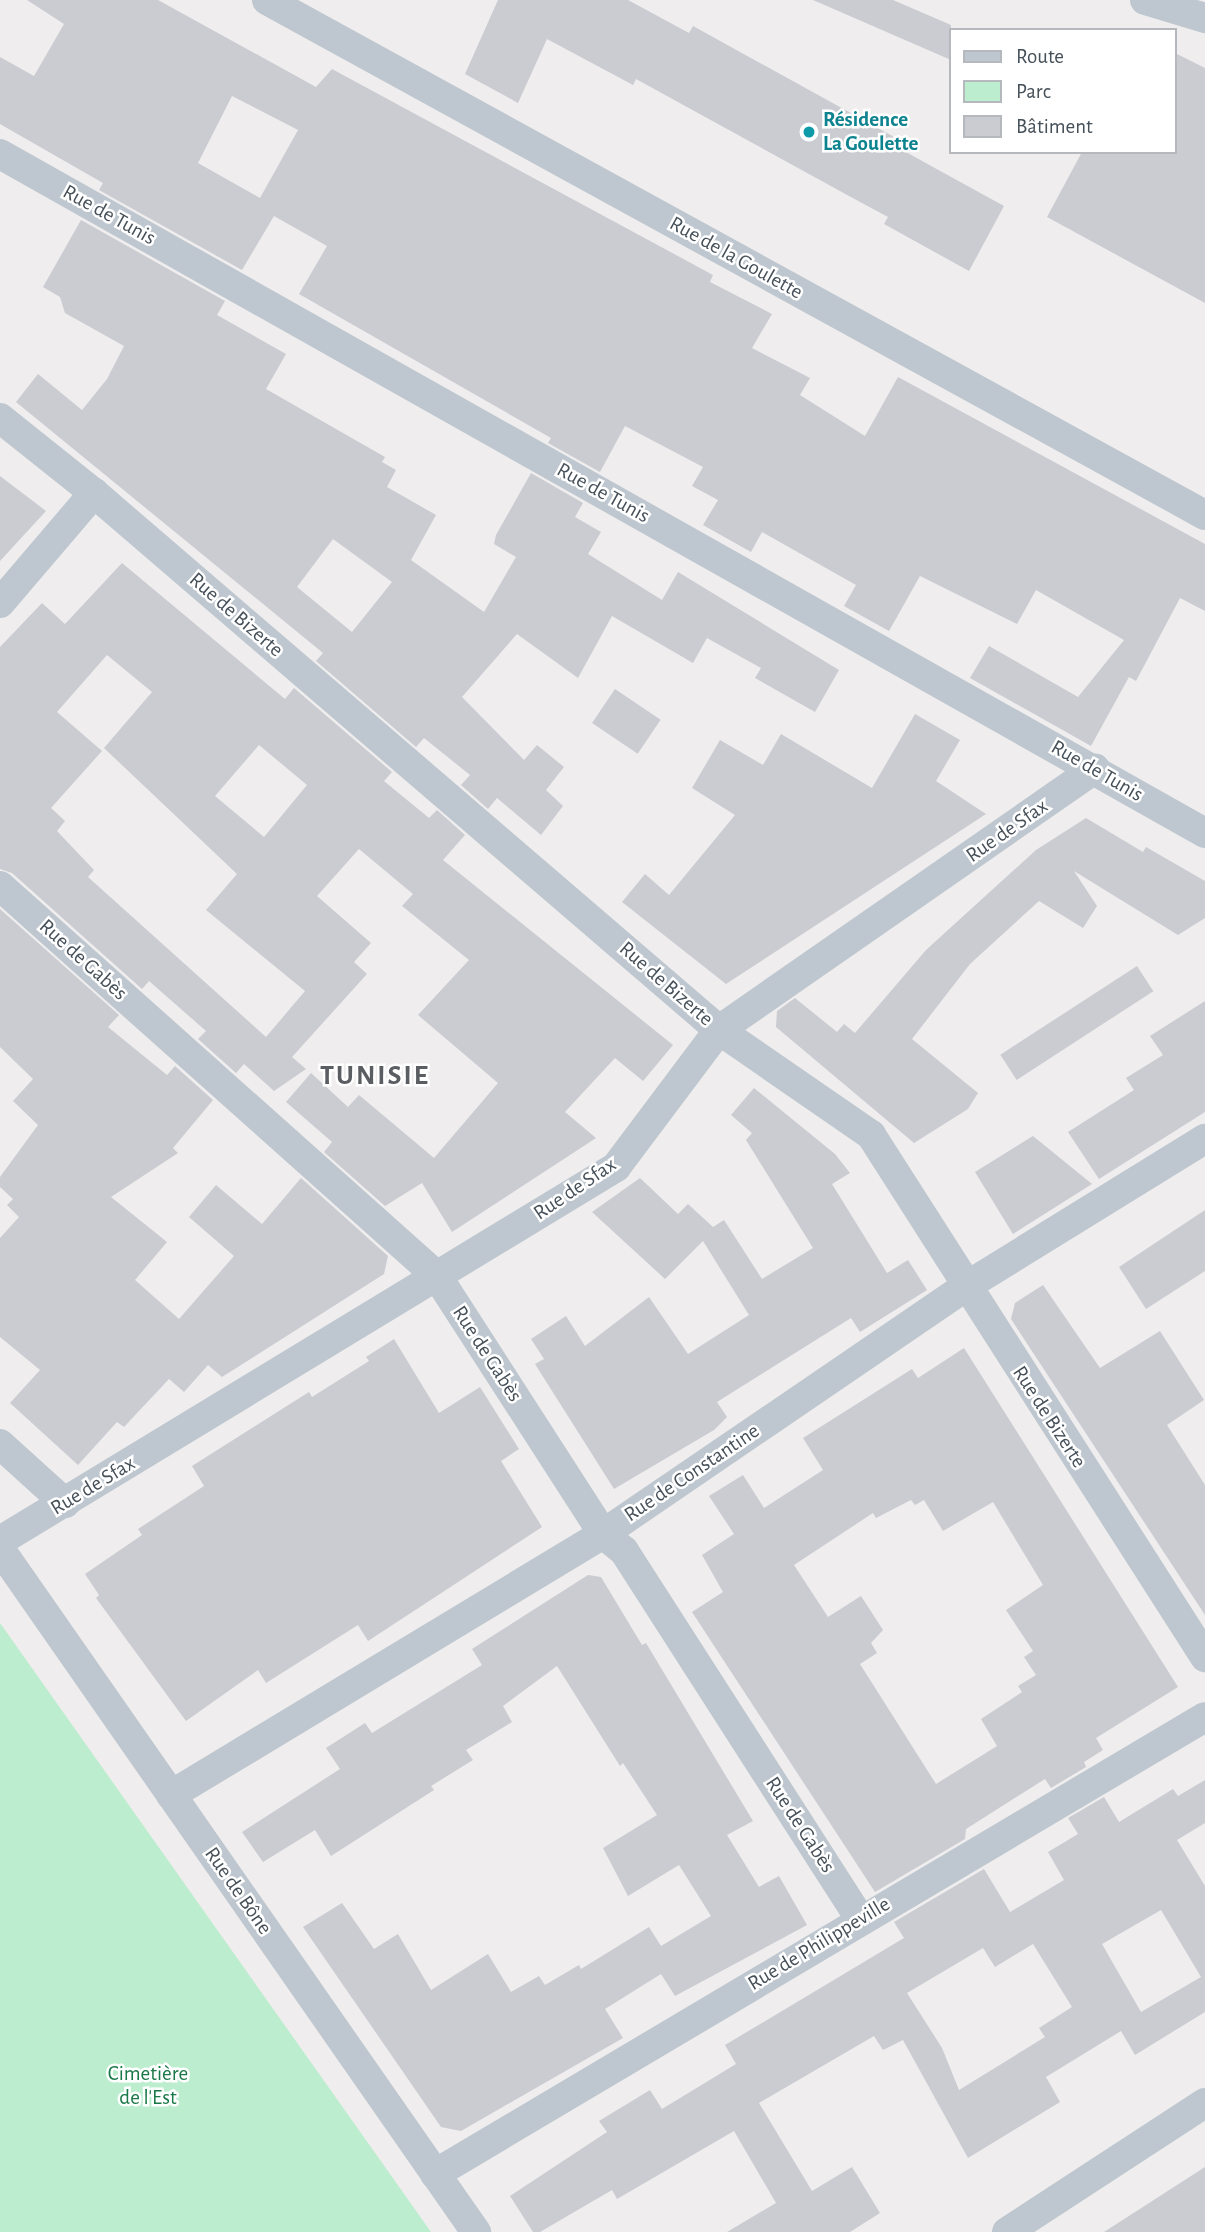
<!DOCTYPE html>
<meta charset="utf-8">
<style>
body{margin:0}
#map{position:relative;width:1205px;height:2232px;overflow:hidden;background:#efeded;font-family:"Alegreya Sans",sans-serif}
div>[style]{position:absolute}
.green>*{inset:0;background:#bbedce}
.building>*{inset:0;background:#caccd2;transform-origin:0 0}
.minor>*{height:30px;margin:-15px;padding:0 15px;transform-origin:15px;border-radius:15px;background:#bec7cf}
.dots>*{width:19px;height:19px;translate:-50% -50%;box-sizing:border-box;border:4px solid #fff;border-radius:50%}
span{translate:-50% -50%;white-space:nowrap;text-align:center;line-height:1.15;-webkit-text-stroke:5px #fff;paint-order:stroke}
.culture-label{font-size:21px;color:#0d838f;font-weight:700}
.left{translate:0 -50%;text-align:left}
.street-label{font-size:21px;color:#465059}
.park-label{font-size:21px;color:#197848}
.district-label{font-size:28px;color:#5a5d61;font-weight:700;letter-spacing:2px}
.legend{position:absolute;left:949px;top:28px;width:228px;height:126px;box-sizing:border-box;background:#fff;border:2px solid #b5b9bd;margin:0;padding:9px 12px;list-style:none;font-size:21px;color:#465059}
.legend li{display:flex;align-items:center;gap:14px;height:35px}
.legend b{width:35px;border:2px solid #b5b9bd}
</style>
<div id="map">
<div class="green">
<div style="clip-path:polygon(0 1623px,431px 2232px,0 2232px)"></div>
</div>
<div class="building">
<div style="clip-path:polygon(evenodd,27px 0,158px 0,316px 87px,332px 69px,713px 275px,710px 282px,772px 314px,752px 348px,810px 378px,800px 395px,865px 436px,898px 377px,1205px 544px,1205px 611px,1180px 598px,1136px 681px,1129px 677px,1091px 746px,970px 678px,989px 646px,1078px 697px,1124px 640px,1036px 590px,1017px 624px,920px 576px,889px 631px,844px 606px,856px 585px,762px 532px,751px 552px,703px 525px,718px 500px,692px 486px,703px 467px,625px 426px,600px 472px,548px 443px,551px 438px,299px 294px,327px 246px,274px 216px,242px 270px,99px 190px,103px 183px,0 124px,0 57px,34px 76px,64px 24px,27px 0,232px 96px,298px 130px,260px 198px,198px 163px,232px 96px)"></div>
<div style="clip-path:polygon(498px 0,628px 0,689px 33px,693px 26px,896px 138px,893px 145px,1004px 206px,969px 271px,884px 224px,888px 217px,849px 196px,636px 79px,633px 85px,547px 39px,518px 103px,465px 74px)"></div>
<div style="clip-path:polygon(813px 0,893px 0,951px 25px,951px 60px)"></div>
<div style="clip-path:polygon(1175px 53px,1205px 68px,1205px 303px,1047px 217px,1082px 152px,1175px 152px)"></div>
<div style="clip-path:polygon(evenodd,81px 220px,225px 301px,217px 315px,286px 354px,266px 389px,385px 457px,382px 462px,396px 470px,387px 487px,436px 515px,411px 560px,484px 612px,516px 557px,494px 544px,496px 535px,531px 473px,583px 503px,575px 517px,601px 532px,588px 554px,662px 600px,678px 572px,839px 670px,815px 712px,755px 678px,761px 668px,707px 638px,693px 663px,612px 616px,578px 678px,517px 634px,462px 697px,524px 760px,537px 745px,564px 767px,546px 790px,563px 806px,541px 835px,497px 798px,488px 809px,461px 785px,470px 775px,424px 738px,416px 747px,316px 661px,323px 653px,16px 402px,38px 374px,82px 410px,107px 379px,124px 346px,65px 313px,60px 297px,43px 287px,81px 220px,333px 539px,392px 582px,352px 632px,297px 587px,333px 539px)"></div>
<div style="clip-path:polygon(0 476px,46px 511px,0 561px)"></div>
<div style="clip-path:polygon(evenodd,122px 563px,285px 699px,294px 688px,392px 772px,384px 781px,429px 818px,437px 810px,465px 835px,443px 860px,673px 1045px,643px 1081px,615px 1058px,565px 1112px,596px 1138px,452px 1232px,422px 1183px,385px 1206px,324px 1152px,332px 1142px,286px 1102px,311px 1073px,348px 1107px,359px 1095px,434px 1158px,498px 1083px,418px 1015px,469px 960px,402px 906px,413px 894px,359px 849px,317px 896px,371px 943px,354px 962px,367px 974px,292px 1057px,306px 1069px,274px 1091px,244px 1064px,236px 1073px,198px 1039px,206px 1031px,149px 981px,142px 989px,12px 873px,0 869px,0 647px,42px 603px,65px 624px,122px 563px,107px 655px,152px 692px,104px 748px,237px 874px,206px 910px,305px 991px,266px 1037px,88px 877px,94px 870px,57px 831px,65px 821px,51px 808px,102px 751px,57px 712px,107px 655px,122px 563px,259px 745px,307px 785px,264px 837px,215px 796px,259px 745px)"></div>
<div style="left:615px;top:689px;width:55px;height:41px;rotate:34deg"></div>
<div style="clip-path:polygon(915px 714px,960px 740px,936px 781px,986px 814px,726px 984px,622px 902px,645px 874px,669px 895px,735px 815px,692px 788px,720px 740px,763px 765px,781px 734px,872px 788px)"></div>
<div style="clip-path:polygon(1086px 818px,1143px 852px,1146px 847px,1205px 881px,1205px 918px,1178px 935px,1074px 871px,1097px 906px,1083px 928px,1039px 901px,970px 964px,912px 1039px,978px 1093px,968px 1109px,914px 1143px,776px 1027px,777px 1011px,795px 998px,837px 1032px,844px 1024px,855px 1033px,926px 950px,1036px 850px)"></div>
<div style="clip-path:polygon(0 909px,119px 1015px,108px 1027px,167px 1075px,175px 1066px,213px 1100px,173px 1148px,178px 1153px,111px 1197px,167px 1242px,135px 1280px,179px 1319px,234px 1256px,189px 1217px,216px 1185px,262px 1224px,301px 1178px,388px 1256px,384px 1274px,222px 1377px,208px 1365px,184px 1392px,169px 1379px,124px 1427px,117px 1422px,78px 1465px,10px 1403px,40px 1370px,0 1337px,0 1238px,19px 1217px,7px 1205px,13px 1199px,0 1187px,0 1177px,38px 1125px,13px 1101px,33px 1079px,0 1047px)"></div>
<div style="left:1137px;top:966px;width:30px;height:163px;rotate:57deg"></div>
<div style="clip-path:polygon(1205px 1001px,1205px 1112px,1099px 1179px,1068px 1132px,1134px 1090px,1126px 1078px,1163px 1055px,1150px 1036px)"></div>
<div style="clip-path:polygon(754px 1088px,835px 1154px,850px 1173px,832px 1184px,887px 1273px,908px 1260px,927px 1290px,860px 1332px,851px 1318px,717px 1402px,727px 1417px,714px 1430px,614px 1489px,535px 1364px,544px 1359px,531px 1339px,566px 1316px,585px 1346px,649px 1297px,688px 1354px,749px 1315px,703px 1241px,665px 1279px,592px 1212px,640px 1178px,678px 1214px,688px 1204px,713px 1227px,724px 1220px,762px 1279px,813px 1248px,746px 1140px,752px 1133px,731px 1115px)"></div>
<div style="clip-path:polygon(1033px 1136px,1092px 1184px,1013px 1234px,975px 1172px)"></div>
<div style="clip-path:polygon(1205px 1210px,1205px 1271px,1146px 1309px,1119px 1267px)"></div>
<div style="clip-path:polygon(1043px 1285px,1100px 1368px,1160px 1331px,1204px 1400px,1167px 1425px,1205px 1485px,1205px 1615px,1011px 1319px,1015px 1303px)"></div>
<div style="clip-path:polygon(394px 1339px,439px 1413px,480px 1387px,519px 1449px,501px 1461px,542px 1527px,368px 1641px,358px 1625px,266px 1683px,258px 1670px,186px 1721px,96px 1598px,99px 1595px,85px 1574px,142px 1535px,138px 1529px,204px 1486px,192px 1466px,309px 1392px,312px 1397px,369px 1361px,366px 1357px)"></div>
<div style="clip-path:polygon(evenodd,964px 1348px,1178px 1687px,1096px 1738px,1103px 1750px,1084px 1762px,1086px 1767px,1051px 1788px,1045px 1779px,966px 1829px,965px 1839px,875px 1892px,692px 1612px,723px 1592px,702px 1555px,734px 1534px,709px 1496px,743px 1475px,764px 1508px,823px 1470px,803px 1438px,912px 1369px,918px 1378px,964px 1348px,911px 1500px,915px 1505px,924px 1500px,943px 1531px,993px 1502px,1043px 1585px,1006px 1610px,1033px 1651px,1024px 1657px,1036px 1675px,1018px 1686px,1022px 1692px,981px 1719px,997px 1746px,936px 1784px,860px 1664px,877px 1653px,871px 1643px,883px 1630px,861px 1596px,828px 1617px,794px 1565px,873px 1513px,876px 1518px,911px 1500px)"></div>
<div style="clip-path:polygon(588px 1575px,601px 1577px,642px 1645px,646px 1643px,753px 1821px,727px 1835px,759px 1887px,779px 1876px,807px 1925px,675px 1996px,661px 1974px,605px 2009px,623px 2038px,461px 2131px,441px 2127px,303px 1927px,342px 1903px,374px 1949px,398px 1934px,431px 1990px,488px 1954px,511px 1992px,539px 1976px,545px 1985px,579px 1965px,581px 1969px,649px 1927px,661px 1946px,711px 1916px,679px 1865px,628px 1896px,603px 1848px,657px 1815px,623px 1763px,620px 1766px,557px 1666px,503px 1706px,512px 1722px,466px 1750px,473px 1760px,431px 1786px,434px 1790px,331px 1856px,315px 1830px,263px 1862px,242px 1832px,340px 1769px,326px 1748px,365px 1723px,372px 1733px,482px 1665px,472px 1649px)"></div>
<div style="clip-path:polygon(evenodd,1205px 1780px,1205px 1823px,1177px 1840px,1205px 1886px,1205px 2012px,1135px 2055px,1121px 2031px,1046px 2077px,1060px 2102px,968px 2158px,903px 2040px,883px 2050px,874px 2036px,759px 2103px,812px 2191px,852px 2167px,880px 2213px,850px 2232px,727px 2232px,776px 2203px,734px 2131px,617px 2199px,612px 2190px,540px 2232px,533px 2232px,510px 2196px,607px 2132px,599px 2121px,650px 2090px,662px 2109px,736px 2064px,725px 2045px,904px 1938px,894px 1922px,984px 1869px,1010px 1912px,1064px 1880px,1048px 1852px,1078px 1834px,1068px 1818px,1104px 1797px,1119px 1822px,1173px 1789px,1178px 1796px,1205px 1780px,1161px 1910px,1201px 1977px,1141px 2012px,1102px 1944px,1161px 1910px,1205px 1780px,1033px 1944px,1072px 2007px,1039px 2028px,1045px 2037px,959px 2090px,942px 2048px,907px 1993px,983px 1948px,995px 1967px,1033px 1944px)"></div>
<div style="clip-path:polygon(1205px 2167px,1205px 2232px,1104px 2232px)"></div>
</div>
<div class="minor">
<div style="left:267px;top:0;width:1070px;rotate:28.77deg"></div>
<div style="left:1145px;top:0;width:63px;rotate:16.7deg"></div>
<div style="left:0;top:154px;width:1383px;rotate:29.4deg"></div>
<div style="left:0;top:418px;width:120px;rotate:38.6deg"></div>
<div style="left:94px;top:493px;width:824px;rotate:40.67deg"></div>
<div style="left:719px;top:1030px;width:185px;rotate:34.6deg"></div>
<div style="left:871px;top:1135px;width:620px;rotate:57.39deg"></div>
<div style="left:0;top:603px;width:145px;rotate:-49.5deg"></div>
<div style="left:0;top:886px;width:586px;rotate:41.75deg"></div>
<div style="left:437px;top:1276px;width:307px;rotate:57.2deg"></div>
<div style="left:603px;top:1534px;width:27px;rotate:39deg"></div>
<div style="left:624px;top:1551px;width:437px;rotate:57.3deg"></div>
<div style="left:0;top:1444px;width:88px;rotate:42.2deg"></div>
<div style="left:0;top:1541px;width:721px;rotate:-31.26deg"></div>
<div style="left:616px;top:1167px;width:171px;rotate:-53.1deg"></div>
<div style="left:719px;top:1030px;width:458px;rotate:-34.8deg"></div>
<div style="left:0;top:1549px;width:833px;rotate:55.13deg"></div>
<div style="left:171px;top:1795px;width:505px;rotate:-31.14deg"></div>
<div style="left:603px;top:1534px;width:438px;rotate:-34.3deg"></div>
<div style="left:965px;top:1287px;width:282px;rotate:-31.7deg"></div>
<div style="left:435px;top:2174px;width:895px;rotate:-30.69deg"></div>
<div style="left:1007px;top:2232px;width:236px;rotate:-33.1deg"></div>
</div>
<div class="dots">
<div style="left:809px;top:132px;background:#0f9aa8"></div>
</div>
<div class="culture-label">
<span class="left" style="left:823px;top:132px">Résidence<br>La Goulette</span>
</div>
<div class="street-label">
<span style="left:109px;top:215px;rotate:29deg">Rue de Tunis</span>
<span style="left:736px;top:258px;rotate:29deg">Rue de la Goulette</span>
<span style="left:603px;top:493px;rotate:29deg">Rue de Tunis</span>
<span style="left:236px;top:615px;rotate:41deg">Rue de Bizerte</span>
<span style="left:1097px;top:771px;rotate:30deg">Rue de Tunis</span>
<span style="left:1007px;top:831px;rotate:-35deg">Rue de Sfax</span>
<span style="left:83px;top:960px;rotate:42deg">Rue de Gabès</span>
<span style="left:666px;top:984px;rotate:41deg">Rue de Bizerte</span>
<span style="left:575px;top:1189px;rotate:-34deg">Rue de Sfax</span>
<span style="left:487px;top:1354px;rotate:57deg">Rue de Gabès</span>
<span style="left:1049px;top:1417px;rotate:57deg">Rue de Bizerte</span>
<span style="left:692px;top:1473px;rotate:-34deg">Rue de Constantine</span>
<span style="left:93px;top:1486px;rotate:-31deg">Rue de Sfax</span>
<span style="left:800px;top:1825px;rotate:57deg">Rue de Gabès</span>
<span style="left:238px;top:1891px;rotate:55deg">Rue de Bône</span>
<span style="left:819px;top:1944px;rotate:-31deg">Rue de Philippeville</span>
</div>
<div class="park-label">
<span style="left:148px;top:2086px">Cimetière<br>de l'Est</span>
</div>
<div class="district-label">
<span style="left:375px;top:1076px">TUNISIE</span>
</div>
<ul class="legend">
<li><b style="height:9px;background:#bec7cf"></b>Route</li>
<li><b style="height:19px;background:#bbedce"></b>Parc</li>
<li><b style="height:19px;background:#caccd2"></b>Bâtiment</li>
</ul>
</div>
